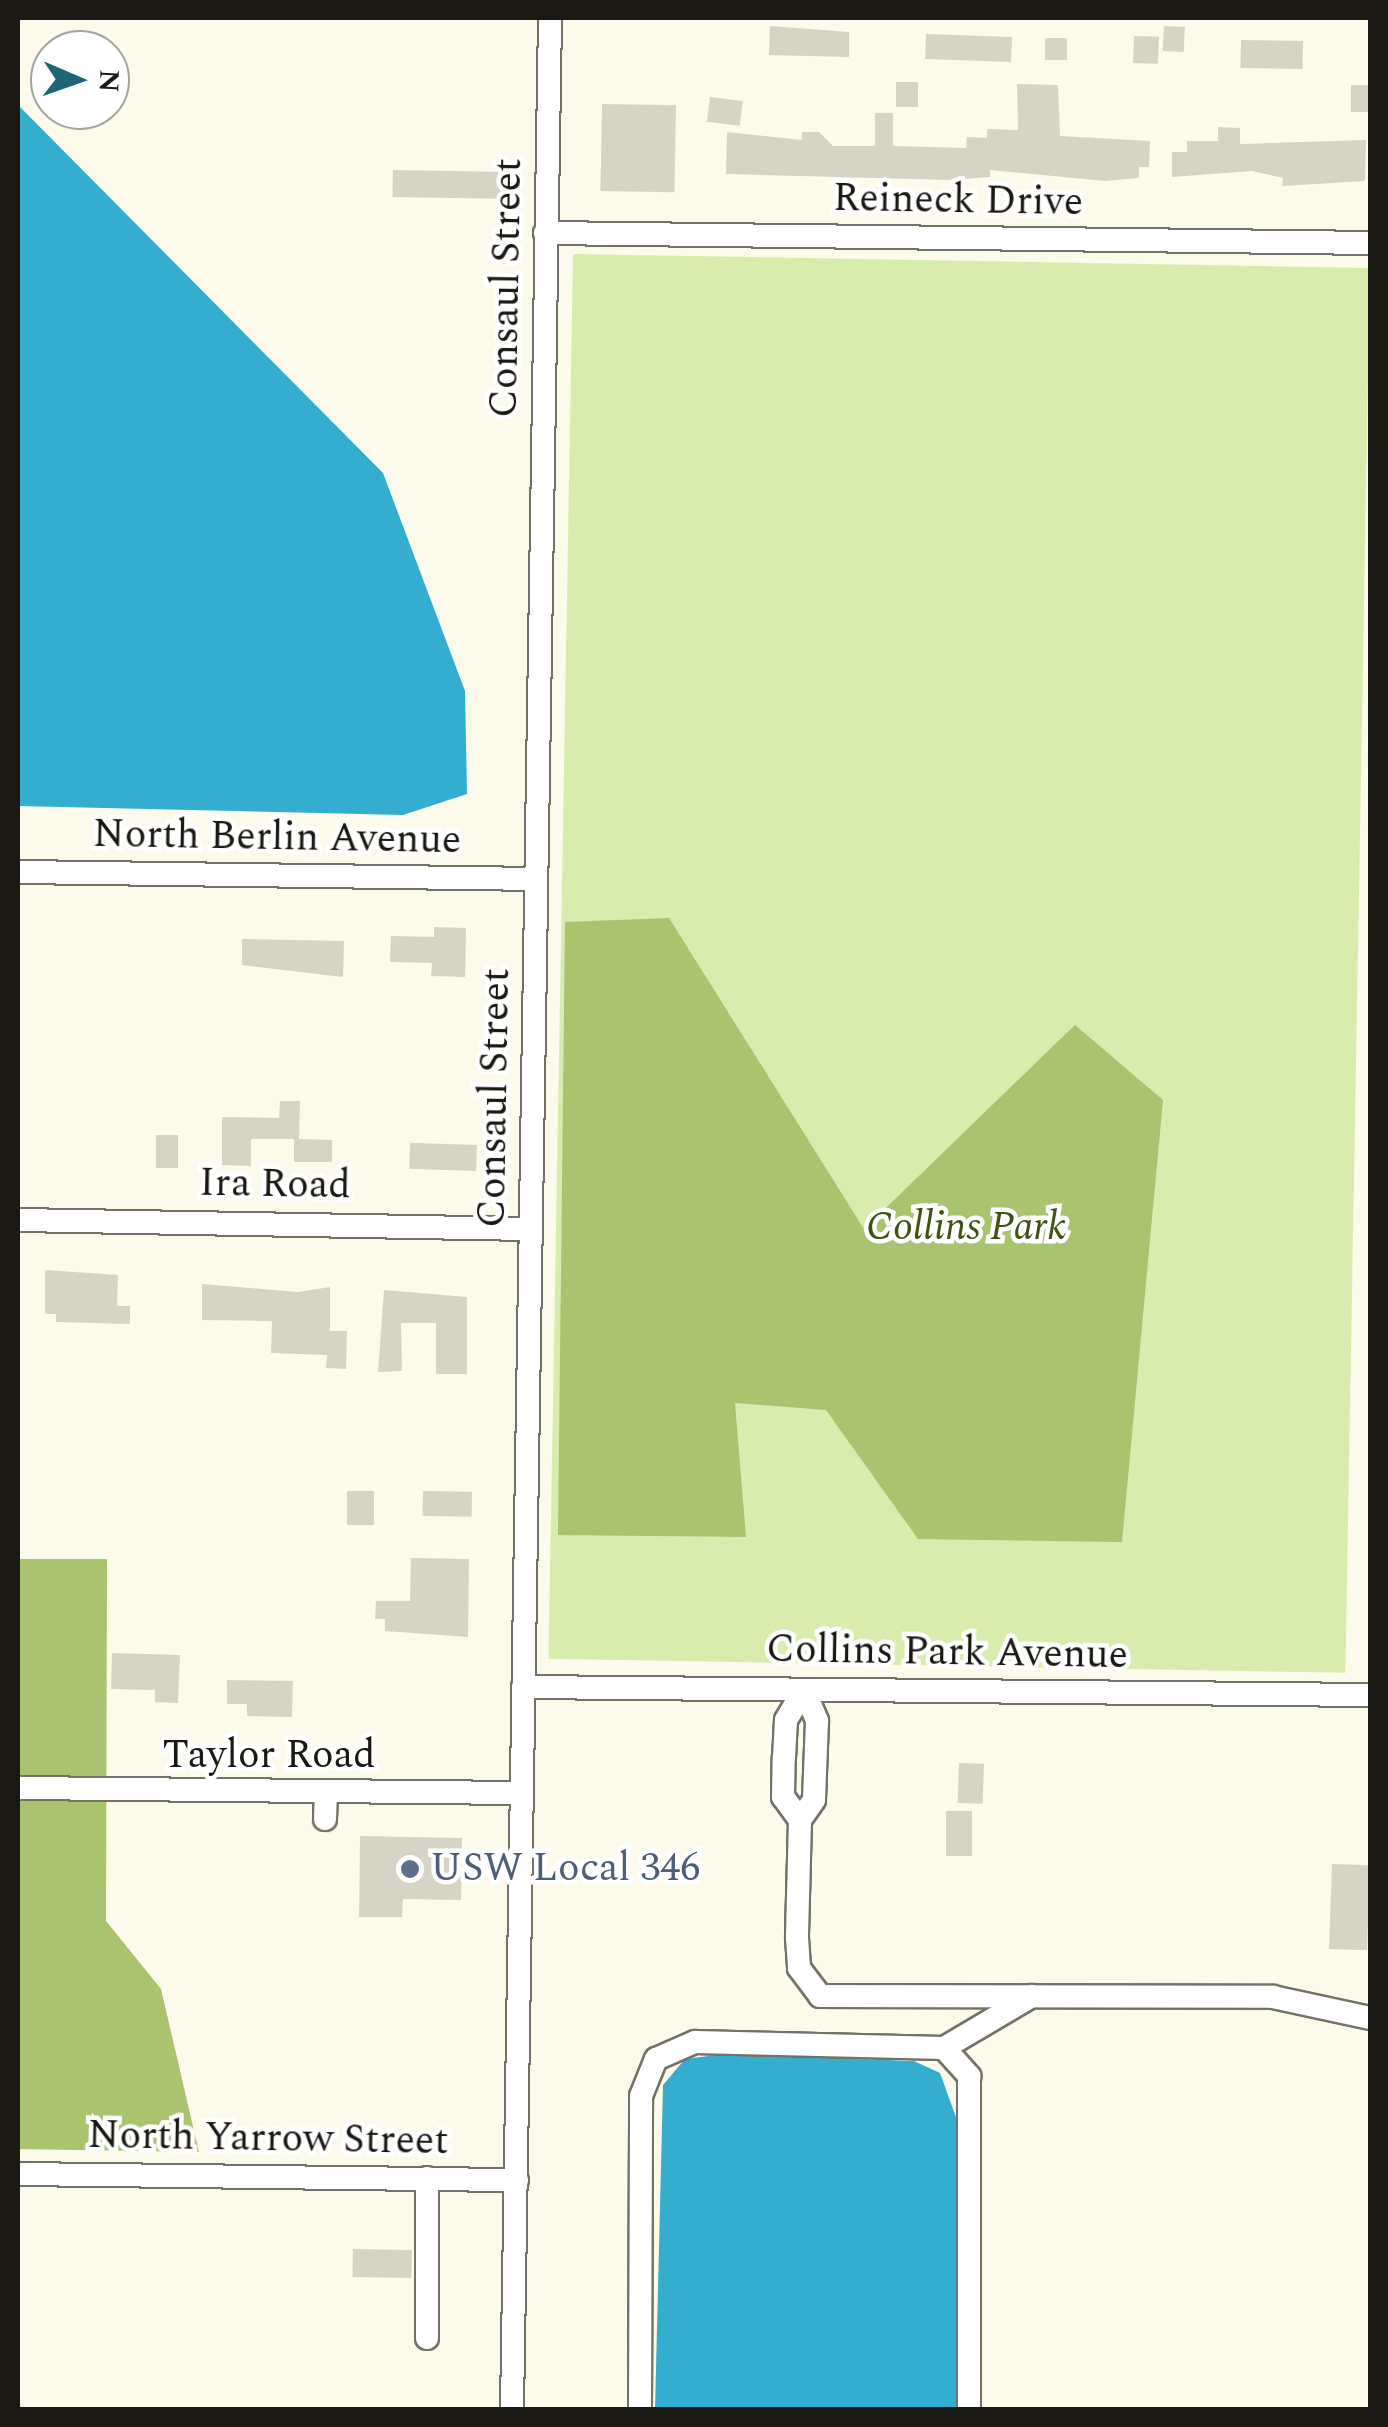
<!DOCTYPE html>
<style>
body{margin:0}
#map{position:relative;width:1388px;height:2427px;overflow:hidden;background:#fcfaeb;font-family:Spectral,serif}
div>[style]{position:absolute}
.green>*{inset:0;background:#d8ecae;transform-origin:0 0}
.forest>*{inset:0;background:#a9c36f}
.water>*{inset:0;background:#35adce}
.building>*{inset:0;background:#d6d4c6;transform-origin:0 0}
.roads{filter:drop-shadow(2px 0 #747266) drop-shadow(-2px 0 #747266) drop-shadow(0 2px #747266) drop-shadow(0 -2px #747266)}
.minor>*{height:22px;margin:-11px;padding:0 11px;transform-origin:11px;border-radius:11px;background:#fff}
.dots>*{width:28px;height:28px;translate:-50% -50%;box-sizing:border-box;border:5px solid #fff;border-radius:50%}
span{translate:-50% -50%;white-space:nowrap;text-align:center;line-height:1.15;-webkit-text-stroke:9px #fff;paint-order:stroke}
.street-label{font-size:40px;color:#191813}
.park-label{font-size:40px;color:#415014;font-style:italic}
.service-label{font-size:40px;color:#4e5e75}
.left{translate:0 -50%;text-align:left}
.frame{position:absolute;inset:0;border:20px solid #191813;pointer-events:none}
.north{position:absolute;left:30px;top:30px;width:100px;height:100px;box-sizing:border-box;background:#fff;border:2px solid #a3a3a1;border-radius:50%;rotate:92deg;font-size:28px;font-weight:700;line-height:40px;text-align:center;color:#191813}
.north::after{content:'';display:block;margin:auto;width:35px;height:45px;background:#1d6673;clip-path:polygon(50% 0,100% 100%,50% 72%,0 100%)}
</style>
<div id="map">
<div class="green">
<div style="left:573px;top:254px;width:797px;height:1405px;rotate:1deg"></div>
</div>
<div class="forest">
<div style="clip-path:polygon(669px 918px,864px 1229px,1075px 1025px,1163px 1100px,1122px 1542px,918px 1539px,826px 1410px,735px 1403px,746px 1537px,558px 1535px,565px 922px)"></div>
<div style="clip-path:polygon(18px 1559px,107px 1559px,106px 1921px,161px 1989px,199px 2152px,18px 2149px)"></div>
</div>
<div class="water">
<div style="clip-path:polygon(18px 105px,383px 473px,465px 691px,467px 794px,403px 815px,18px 806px)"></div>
<div style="clip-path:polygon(725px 2054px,914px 2061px,940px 2073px,962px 2134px,956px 2409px,655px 2410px,663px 2085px,685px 2059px)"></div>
</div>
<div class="building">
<div style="clip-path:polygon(770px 26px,849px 32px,849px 57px,769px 55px)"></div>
<div style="left:1164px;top:26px;width:21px;height:25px;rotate:3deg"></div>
<div style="left:1134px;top:36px;width:25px;height:27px;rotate:2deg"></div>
<div style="left:1012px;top:37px;width:25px;height:86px;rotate:92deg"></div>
<div style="left:1045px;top:38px;width:22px;height:22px"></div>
<div style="left:1241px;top:40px;width:62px;height:28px;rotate:1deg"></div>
<div style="left:896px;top:82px;width:22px;height:25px"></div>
<div style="clip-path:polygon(1017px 84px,1058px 85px,1060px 136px,1150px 141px,1149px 167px,1139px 167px,1139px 178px,1105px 181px,990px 170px,990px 177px,950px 180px,726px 174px,727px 132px,802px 140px,802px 132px,819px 132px,833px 146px,875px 146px,875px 113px,893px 113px,893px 146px,966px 148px,967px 137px,987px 138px,987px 129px,1018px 130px)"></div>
<div style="left:1351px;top:85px;width:19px;height:27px"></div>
<div style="left:710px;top:97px;width:33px;height:25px;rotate:7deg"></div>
<div style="left:602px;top:104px;width:74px;height:87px;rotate:1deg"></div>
<div style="clip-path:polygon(1218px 127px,1240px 128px,1240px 144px,1366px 140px,1365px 181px,1282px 186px,1283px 178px,1252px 171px,1172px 177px,1172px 152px,1187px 152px,1187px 141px,1218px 141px)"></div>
<div style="left:393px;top:170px;width:125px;height:27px;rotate:1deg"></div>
<div style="clip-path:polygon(434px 927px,466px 928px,465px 977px,431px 976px,432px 963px,390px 962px,391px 936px,434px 937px)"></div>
<div style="clip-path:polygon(242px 939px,344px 941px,343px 977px,242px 965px)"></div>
<div style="clip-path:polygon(280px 1101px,300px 1101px,299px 1139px,332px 1140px,332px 1162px,294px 1162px,294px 1139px,251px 1139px,251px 1166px,222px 1165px,222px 1117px,279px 1118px)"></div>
<div style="left:156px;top:1135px;width:22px;height:33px"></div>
<div style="left:477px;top:1145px;width:26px;height:67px;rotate:92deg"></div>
<div style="clip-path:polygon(45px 1270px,118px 1275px,117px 1306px,130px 1306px,130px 1324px,56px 1322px,56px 1314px,45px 1314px)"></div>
<div style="clip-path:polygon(202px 1284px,298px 1292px,330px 1287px,330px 1331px,347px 1331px,346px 1369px,326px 1368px,327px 1355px,271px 1353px,272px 1321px,202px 1320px)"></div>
<div style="clip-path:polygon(384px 1290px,467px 1297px,467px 1374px,436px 1374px,436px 1323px,401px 1323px,402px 1371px,378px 1372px)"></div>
<div style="left:347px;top:1491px;width:27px;height:34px"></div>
<div style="left:423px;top:1491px;width:49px;height:25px;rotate:1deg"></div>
<div style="clip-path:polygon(411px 1558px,469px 1559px,468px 1637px,385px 1631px,385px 1619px,375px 1619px,376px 1601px,410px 1601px)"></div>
<div style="clip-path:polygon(112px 1653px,180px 1655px,178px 1703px,155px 1702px,155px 1690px,111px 1689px)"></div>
<div style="clip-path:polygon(227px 1680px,293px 1681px,292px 1717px,247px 1716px,247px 1704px,227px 1704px)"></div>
<div style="left:959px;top:1763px;width:25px;height:40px;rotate:2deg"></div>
<div style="left:946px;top:1811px;width:26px;height:45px"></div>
<div style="clip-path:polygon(360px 1836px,462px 1838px,461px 1900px,403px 1899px,402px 1917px,359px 1917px)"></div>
<div style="left:1332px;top:1864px;width:38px;height:85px;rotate:2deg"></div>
<div style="left:353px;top:2249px;width:59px;height:28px;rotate:1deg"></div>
</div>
<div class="roads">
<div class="minor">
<div style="left:545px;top:233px;width:825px;rotate:0.69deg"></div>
<div style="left:18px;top:872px;width:518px;rotate:0.77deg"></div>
<div style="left:18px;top:1220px;width:513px;rotate:1.01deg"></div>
<div style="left:523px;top:1687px;width:847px;rotate:0.54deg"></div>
<div style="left:18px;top:1788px;width:503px;rotate:0.57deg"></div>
<div style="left:325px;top:1819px;width:26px;rotate:-88deg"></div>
<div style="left:800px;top:1820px;width:29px;rotate:-126deg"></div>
<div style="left:783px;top:1797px;width:39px;rotate:-89deg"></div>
<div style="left:784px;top:1758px;width:38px;rotate:-87deg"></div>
<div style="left:786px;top:1720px;width:35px;rotate:-59deg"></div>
<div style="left:804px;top:1690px;width:34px;rotate:67deg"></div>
<div style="left:817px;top:1721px;width:79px;rotate:92.2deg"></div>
<div style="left:814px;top:1800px;width:24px;rotate:125deg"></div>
<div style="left:800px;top:1820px;width:118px;rotate:91.5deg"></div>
<div style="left:797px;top:1938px;width:30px;rotate:86deg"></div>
<div style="left:799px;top:1968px;width:35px;rotate:53deg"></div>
<div style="left:820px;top:1996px;width:453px;rotate:0.1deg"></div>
<div style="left:1273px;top:1997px;width:99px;rotate:12.2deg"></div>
<div style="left:944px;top:2048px;width:38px;rotate:48deg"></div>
<div style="left:969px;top:2076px;width:334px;rotate:90deg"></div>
<div style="left:18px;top:2174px;width:499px;rotate:0.7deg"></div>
<div style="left:427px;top:2178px;width:160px;rotate:90deg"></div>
<div style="left:512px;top:2410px;width:2392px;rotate:-89.09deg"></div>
<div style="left:640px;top:2410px;width:314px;rotate:-89.8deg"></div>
<div style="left:641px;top:2096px;width:40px;rotate:-68deg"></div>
<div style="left:656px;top:2059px;width:43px;rotate:-23.6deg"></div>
<div style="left:695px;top:2042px;width:249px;rotate:1.4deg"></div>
<div style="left:944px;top:2048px;width:102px;rotate:-30.6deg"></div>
</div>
</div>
<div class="dots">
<div style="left:410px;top:1869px;background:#5c6f8a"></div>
</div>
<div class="street-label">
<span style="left:958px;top:201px;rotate:1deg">Reineck Drive</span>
<span style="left:507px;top:288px;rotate:-89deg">Consaul Street</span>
<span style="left:277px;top:838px;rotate:1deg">North Berlin Avenue</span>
<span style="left:495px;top:1098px;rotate:-89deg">Consaul Street</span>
<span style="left:275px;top:1185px;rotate:1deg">Ira Road</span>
<span style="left:947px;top:1653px;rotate:1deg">Collins Park Avenue</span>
<span style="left:269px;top:1756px">Taylor Road</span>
<span style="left:268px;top:2139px;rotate:1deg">North Yarrow Street</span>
</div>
<div class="park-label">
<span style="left:966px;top:1228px">Collins Park</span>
</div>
<div class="service-label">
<span class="left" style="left:430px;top:1869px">USW Local 346</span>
</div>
<div class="frame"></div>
<div class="north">N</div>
</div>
